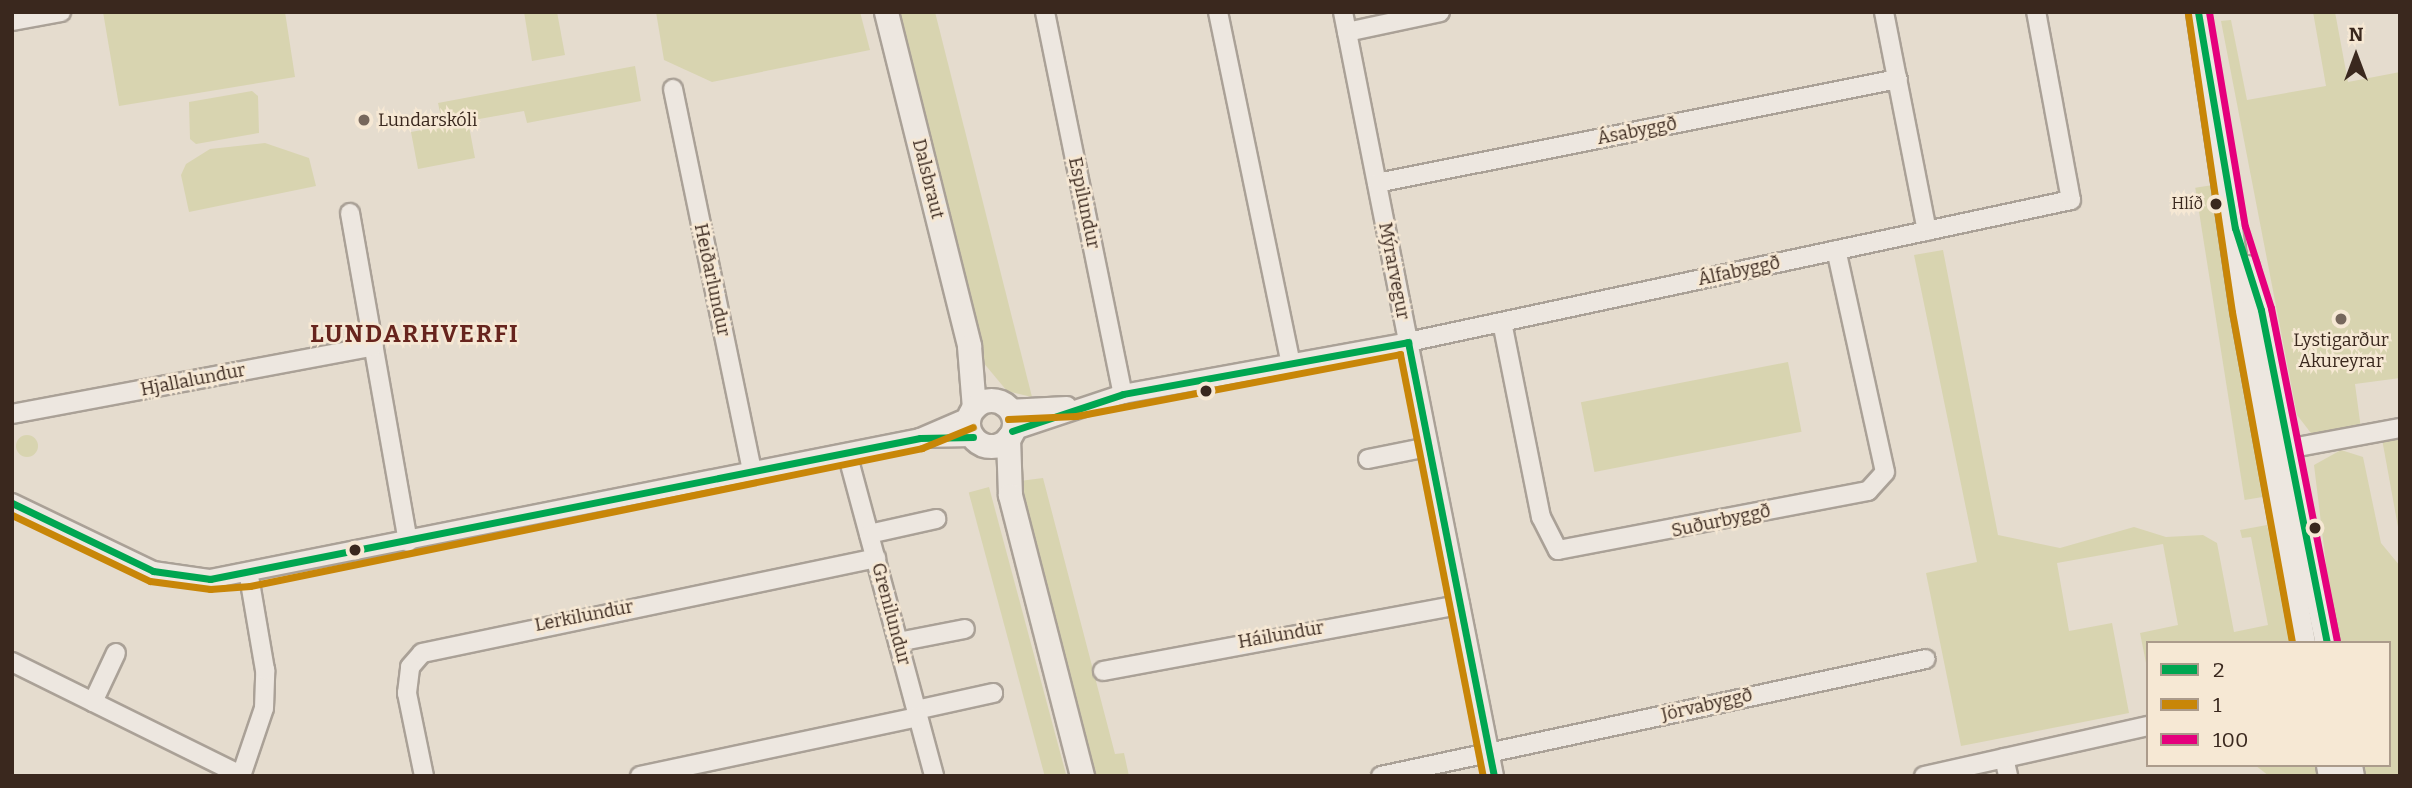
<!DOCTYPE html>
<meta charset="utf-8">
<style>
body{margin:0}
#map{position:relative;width:2412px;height:788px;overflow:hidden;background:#e5dcce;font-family:Bitter,serif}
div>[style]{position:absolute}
.green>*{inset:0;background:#d8d4b0;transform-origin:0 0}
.round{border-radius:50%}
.roads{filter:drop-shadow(2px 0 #aaa197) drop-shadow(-2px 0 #aaa197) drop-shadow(0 2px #aaa197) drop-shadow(0 -2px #aaa197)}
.minor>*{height:18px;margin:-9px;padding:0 9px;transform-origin:9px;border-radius:9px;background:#ede7e0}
.tertiary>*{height:23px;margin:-11.5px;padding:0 11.5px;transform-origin:11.5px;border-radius:11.5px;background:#ede7e0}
.tertiary>.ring{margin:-11.5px;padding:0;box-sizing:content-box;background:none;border:23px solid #ede7e0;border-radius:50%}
.bus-1>*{height:7px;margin:-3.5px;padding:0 3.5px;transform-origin:3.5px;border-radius:3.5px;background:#00a651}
.bus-2>*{height:7px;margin:-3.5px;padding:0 3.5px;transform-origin:3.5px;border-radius:3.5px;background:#c88608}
.bus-3>*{height:7px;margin:-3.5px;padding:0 3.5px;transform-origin:3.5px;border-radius:3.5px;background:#e5007d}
.dots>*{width:19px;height:19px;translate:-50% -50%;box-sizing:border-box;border:4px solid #f6e8d4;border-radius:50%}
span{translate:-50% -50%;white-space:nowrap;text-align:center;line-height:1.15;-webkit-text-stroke:5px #f6e8d4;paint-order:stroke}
.bus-label{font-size:16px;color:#3a281e}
.right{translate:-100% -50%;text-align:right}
.poi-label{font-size:18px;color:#3a281e}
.left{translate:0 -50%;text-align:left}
.street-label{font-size:18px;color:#3a281e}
.district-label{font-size:24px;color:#67241d;font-weight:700;letter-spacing:2px}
.frame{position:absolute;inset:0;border:14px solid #3a281e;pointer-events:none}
.legend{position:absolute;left:2146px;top:641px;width:245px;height:126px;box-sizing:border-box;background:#f6e8d4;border:2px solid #ab9b8b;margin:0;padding:9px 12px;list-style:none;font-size:21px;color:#3a281e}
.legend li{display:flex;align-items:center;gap:14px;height:35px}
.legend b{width:35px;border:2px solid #ab9b8b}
.north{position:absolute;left:2321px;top:21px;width:70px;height:70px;-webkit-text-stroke:5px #f6e8d4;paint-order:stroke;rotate:0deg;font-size:19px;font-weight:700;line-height:28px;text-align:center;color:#3a281e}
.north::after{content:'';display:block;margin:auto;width:24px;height:32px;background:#3a281e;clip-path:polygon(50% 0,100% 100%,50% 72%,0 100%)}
</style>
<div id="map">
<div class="green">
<div style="clip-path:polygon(103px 12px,285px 12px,295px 77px,119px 106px)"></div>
<div style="clip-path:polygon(524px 12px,557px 12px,565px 55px,532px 61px)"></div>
<div style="clip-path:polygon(656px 12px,860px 12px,870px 50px,712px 82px,664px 60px)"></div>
<div style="clip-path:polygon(895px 12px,935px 12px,1032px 397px,1007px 391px,982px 361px)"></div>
<div style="clip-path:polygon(2313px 12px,2335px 12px,2348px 82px,2400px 72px,2400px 378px,2355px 384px,2361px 429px,2314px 437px,2297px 415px,2221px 21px,2231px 20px,2247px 100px,2326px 86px)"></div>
<div style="clip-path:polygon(635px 66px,641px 101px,527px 123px,524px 111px,468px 121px,475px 158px,418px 169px,411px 132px,443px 126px,438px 103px)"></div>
<div style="clip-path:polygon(252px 91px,258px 96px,259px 133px,196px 144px,190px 139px,189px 102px)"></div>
<div style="clip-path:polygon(265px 143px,309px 158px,316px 186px,189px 212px,181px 175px,186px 164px,210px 149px)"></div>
<div style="left:2213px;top:185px;width:316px;height:18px;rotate:81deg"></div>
<div style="clip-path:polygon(1943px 250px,1998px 535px,2060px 548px,2134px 527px,2166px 537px,2203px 535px,2217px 543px,2234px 632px,2268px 625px,2251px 537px,2242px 538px,2240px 530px,2267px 525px,2297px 643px,2148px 643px,2148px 673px,2140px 633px,2178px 625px,2163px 544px,2057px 563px,2069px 631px,2112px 623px,2129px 713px,1961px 746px,1926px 573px,1977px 562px,1914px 255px)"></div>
<div style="left:1788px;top:362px;width:71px;height:211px;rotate:79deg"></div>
<div class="round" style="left:16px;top:435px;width:22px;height:22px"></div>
<div style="clip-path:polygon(2400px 436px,2400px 538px,2382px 439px)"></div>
<div style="clip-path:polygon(2341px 450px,2363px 457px,2381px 543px,2400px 566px,2400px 776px,2361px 776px,2359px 765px,2389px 765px,2389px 643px,2335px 643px,2320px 565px,2326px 564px,2314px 465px)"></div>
<div style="clip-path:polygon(1043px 478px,1115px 754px,1124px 753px,1129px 776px,1090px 776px,1012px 482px)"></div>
<div style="left:989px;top:487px;width:299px;height:21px;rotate:75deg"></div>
<div style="clip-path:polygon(2255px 765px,2323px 765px,2325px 776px,2269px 776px)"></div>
</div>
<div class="roads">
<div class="minor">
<div style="left:1045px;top:12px;width:390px;rotate:78.5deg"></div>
<div style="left:1218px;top:12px;width:359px;rotate:78.3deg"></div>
<div style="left:1343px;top:12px;width:779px;rotate:78.82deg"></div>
<div style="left:1884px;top:12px;width:223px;rotate:78.9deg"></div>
<div style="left:12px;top:21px;width:50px;rotate:-10.4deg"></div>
<div style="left:1347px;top:32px;width:95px;rotate:-12.1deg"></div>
<div style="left:673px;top:89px;width:390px;rotate:78.3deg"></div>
<div style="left:1377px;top:183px;width:531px;rotate:-11.29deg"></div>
<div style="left:350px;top:213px;width:334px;rotate:80deg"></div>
<div style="left:1502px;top:322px;width:199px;rotate:78.7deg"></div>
<div style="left:1541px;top:517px;width:37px;rotate:63deg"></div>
<div style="left:1558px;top:550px;width:316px;rotate:-10.8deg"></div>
<div style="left:1868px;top:491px;width:25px;rotate:-48deg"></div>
<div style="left:1885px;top:472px;width:227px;rotate:-102.4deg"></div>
<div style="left:1008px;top:409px;width:59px;rotate:-2.9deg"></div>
<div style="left:12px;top:414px;width:368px;rotate:-10.6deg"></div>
<div style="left:1012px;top:431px;width:117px;rotate:-18.4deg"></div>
<div style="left:1123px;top:394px;width:290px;rotate:-10.3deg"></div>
<div style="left:1408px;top:342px;width:678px;rotate:-12.09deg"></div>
<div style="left:2071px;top:200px;width:191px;rotate:-100.5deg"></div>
<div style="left:920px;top:438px;width:53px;rotate:-23.2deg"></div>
<div style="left:2276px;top:451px;width:126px;rotate:-10.5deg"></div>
<div style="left:847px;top:453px;width:335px;rotate:74.9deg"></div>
<div style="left:1368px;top:459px;width:61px;rotate:-11.3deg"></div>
<div style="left:12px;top:503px;width:157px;rotate:25.7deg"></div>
<div style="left:153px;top:571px;width:58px;rotate:8deg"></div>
<div style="left:210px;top:579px;width:724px;rotate:-11.23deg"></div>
<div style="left:920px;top:438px;width:53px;rotate:-1.1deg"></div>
<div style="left:869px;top:534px;width:69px;rotate:-12.6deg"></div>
<div style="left:898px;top:642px;width:68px;rotate:-11deg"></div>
<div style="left:12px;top:662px;width:255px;rotate:26.3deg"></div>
<div style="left:1103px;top:671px;width:363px;rotate:-10.5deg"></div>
<div style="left:93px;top:702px;width:54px;rotate:-64.9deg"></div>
<div style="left:916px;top:710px;width:79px;rotate:-12.4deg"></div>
<div style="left:2004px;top:758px;width:18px;rotate:77deg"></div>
<div style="left:241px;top:776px;width:72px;rotate:-71.3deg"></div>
<div style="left:264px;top:708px;width:38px;rotate:-88deg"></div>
<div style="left:265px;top:670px;width:95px;rotate:-99.7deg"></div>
<div style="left:424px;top:776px;width:85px;rotate:-101.6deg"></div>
<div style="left:407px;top:693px;width:26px;rotate:-83deg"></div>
<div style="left:410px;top:667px;width:18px;rotate:-49deg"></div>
<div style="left:422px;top:653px;width:464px;rotate:-11.8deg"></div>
<div style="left:640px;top:776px;width:284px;rotate:-12deg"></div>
<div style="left:1381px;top:776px;width:557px;rotate:-12.12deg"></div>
<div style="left:1924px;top:776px;width:230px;rotate:-12.6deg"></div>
</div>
<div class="tertiary">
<div style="left:886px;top:12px;width:344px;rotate:76deg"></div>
<div style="left:969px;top:346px;width:62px;rotate:85.4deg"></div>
<div style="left:2198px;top:12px;width:301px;rotate:81.6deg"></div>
<div style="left:2242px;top:310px;width:339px;rotate:79.6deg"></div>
<div style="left:2247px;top:267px;width:384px;rotate:78deg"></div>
<div class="ring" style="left:968px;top:400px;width:23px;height:23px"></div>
<div style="left:1008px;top:438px;width:57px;rotate:88deg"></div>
<div style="left:1010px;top:495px;width:290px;rotate:75.6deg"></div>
<div style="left:2328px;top:765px;width:11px;rotate:80deg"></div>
<div style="left:2350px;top:765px;width:11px;rotate:80deg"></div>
</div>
</div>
<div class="bus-1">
<div style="left:2198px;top:12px;width:219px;rotate:80.3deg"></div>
<div style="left:2235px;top:228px;width:86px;rotate:72.4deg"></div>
<div style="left:2261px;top:310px;width:339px;rotate:78.8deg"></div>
<div style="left:1012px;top:431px;width:117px;rotate:-18.4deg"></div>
<div style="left:1123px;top:394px;width:290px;rotate:-10.3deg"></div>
<div style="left:1408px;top:342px;width:442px;rotate:78.8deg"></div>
<div style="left:12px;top:503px;width:157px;rotate:25.7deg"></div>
<div style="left:153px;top:571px;width:58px;rotate:8deg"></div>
<div style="left:210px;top:579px;width:724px;rotate:-11.23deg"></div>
<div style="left:920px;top:438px;width:53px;rotate:-1.1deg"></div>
</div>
<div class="bus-2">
<div style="left:2188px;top:14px;width:301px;rotate:81.6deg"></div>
<div style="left:2232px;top:312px;width:336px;rotate:79.7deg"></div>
<div style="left:1008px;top:419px;width:68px;rotate:-2.5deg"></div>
<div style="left:1076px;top:416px;width:330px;rotate:-10.8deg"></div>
<div style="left:1400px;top:354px;width:430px;rotate:78.9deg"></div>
<div style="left:12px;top:515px;width:153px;rotate:25.6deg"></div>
<div style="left:150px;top:581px;width:61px;rotate:7.6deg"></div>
<div style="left:210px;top:589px;width:40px;rotate:-4.3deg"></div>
<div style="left:250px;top:586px;width:686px;rotate:-11.6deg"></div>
<div style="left:922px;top:448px;width:55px;rotate:-22.4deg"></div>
</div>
<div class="bus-3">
<div style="left:2209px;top:12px;width:217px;rotate:80.5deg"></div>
<div style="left:2245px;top:226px;width:86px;rotate:72.4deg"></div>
<div style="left:2271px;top:308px;width:339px;rotate:78.8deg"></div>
</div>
<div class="dots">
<div style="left:364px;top:120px;background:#76675c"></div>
<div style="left:2216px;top:204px;background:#3a281e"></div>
<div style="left:2341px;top:319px;background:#76675c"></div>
<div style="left:1206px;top:391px;background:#3a281e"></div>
<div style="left:2315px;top:528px;background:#3a281e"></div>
<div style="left:355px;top:550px;background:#3a281e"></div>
</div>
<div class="bus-label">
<span class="right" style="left:2203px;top:204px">Hlíð</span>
</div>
<div class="poi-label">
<span class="left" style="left:378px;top:120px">Lundarskóli</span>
<span style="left:2341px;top:351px">Lystigarður<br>Akureyrar</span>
</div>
<div class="street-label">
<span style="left:1637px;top:131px;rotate:-11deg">Ásabyggð</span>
<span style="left:928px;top:179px;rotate:76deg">Dalsbraut</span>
<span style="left:1084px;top:203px;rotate:78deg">Espilundur</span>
<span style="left:1394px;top:271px;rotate:79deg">Mýrarvegur</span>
<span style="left:1739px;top:271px;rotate:-12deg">Álfabyggð</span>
<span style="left:712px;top:280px;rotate:78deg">Heiðarlundur</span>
<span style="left:193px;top:380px;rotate:-11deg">Hjallalundur</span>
<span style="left:1721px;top:521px;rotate:-12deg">Suðurbyggð</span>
<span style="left:891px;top:614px;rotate:75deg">Grenilundur</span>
<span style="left:584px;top:616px;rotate:-11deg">Lerkilundur</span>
<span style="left:1281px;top:635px;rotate:-10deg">Háilundur</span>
<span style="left:1707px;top:705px;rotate:-13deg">Jörvabyggð</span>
</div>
<div class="district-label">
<span style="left:415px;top:335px">LUNDARHVERFI</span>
</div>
<div class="frame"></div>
<ul class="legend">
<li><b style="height:9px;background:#00a651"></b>2</li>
<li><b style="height:9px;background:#c88608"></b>1</li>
<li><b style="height:9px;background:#e5007d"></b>100</li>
</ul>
<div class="north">N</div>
</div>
